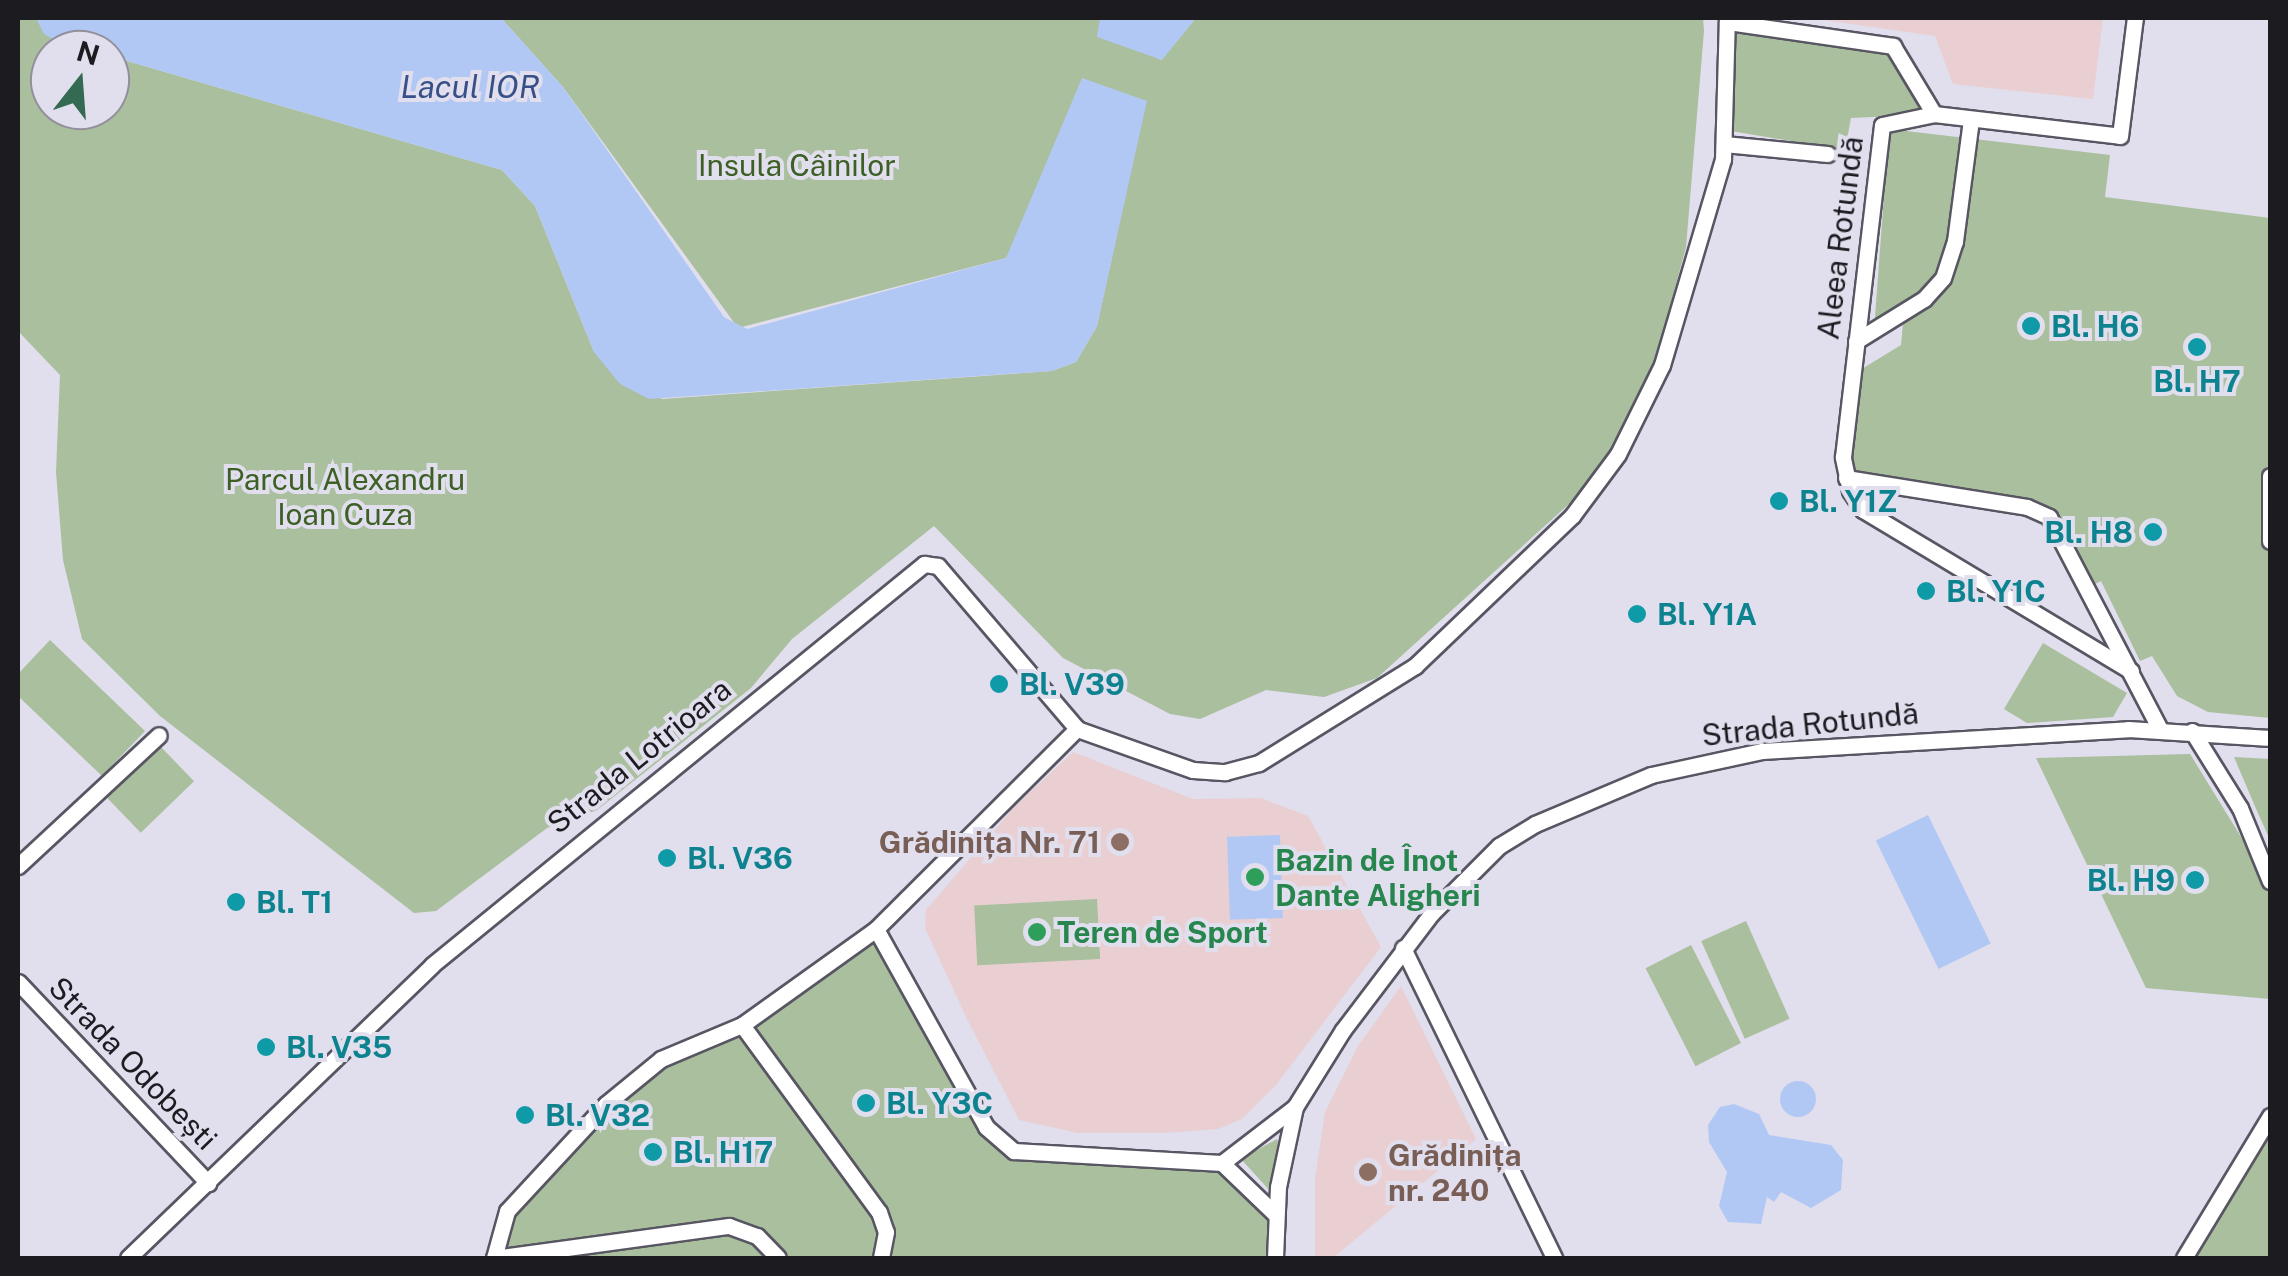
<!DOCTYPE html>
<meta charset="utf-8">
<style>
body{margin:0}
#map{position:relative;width:2288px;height:1276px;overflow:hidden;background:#e1deed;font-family:"Public Sans",sans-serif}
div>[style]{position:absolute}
.education>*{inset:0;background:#e9cfd1}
.green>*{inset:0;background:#a9bf9d;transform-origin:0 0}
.water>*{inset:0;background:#b2c8f4;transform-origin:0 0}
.round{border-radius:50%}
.roads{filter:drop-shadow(2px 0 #585663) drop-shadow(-2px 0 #585663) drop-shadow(0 2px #585663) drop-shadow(0 -2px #585663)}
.street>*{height:15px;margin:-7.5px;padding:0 7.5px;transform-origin:7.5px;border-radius:7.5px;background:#fff}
.dots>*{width:28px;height:28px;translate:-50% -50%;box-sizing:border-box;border:5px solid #e1deed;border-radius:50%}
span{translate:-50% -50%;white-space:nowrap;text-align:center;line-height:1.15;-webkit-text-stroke:8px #e1deed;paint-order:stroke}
.park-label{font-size:30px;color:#3d6025}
.street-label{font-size:30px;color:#1c1b20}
.culture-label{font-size:30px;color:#0d838f;font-weight:700}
.left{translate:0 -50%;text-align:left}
.right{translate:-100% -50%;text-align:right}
.education-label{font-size:30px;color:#785e54;font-weight:700}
.leisure-label{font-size:30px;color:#27864d;font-weight:700}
.water-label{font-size:32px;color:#375188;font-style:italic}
.frame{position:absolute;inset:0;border:20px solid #1c1b20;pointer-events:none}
.north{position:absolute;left:30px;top:30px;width:100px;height:100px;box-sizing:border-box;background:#e1deed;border:2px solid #92909b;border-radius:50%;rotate:17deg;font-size:28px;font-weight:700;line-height:40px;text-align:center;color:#1c1b20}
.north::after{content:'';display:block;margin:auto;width:35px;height:45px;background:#336a51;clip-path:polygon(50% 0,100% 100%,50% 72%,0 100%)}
</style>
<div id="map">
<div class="education">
<div style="clip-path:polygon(1809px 18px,2103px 18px,2093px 99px,1953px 84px,1935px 36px)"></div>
<div style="clip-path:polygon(1073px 752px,1193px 799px,1261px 798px,1308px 816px,1381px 947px,1276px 1085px,1242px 1119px,1218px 1129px,1163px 1133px,1078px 1133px,1019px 1120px,967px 1019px,925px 928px,926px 910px,1016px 805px)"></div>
<div style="clip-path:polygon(1401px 986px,1476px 1139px,1333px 1258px,1315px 1258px,1315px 1178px,1325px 1112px,1358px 1046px)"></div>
</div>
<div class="green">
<div style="clip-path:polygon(18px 18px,36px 18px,61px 44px,85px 50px,50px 50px,50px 110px,110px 110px,110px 56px,502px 170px,535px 206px,594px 352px,662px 399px,1052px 371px,1076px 362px,1097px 326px,1146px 101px,1006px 258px,738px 328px,563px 87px,501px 18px,1100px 18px,1100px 27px,1161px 60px,1196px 18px,1703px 18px,1704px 31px,1686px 247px,1648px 389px,1615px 451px,1581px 493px,1377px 678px,1324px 697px,1266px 690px,1200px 719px,1170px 714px,1063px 658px,934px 526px,792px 639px,751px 688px,597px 810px,547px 828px,436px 911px,414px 913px,160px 716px,82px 639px,63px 560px,56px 472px,60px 375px,18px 331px)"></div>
<div style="clip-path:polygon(1727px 22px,1885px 42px,1934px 114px,1851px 118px,1845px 150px,1725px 130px)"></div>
<div style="clip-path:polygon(1889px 129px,2110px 155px,2105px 197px,2270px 218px,2270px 718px,2208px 712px,2177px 696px,2152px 656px,2140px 661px,2101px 581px,2089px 587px,2049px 517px,1846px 478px,1852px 375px,1901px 345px,1904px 312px,1874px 330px)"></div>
<div style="clip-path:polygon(50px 640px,145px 731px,102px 776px,18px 696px,18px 674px)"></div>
<div style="clip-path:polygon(2043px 643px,2127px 693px,2113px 717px,2027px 723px,2004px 709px)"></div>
<div style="left:160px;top:746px;width:49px;height:74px;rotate:46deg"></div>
<div style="clip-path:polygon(2190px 754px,2270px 884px,2270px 999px,2146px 988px,2036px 758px)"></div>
<div style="clip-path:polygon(2234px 757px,2270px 759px,2270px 840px,2257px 811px)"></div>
<div style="left:1097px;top:899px;width:60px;height:123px;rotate:87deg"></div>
<div style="left:1746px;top:921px;width:107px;height:49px;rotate:66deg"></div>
<div style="clip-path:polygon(876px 929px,1002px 1145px,1222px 1163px,1275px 1214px,1275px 1258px,494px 1258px,499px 1226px,632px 1081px,742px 1025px)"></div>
<div style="left:1691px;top:945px;width:110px;height:51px;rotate:63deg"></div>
<div style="clip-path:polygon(2270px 1116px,2270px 1258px,2184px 1258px)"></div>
<div style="clip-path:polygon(1277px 1139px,1278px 1142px,1271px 1192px,1241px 1159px)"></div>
</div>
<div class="water">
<div style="clip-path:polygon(36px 18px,501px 18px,563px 87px,724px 317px,747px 329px,1006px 258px,1082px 78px,1147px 101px,1097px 326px,1076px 362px,1052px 371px,649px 399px,620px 384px,594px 352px,535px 206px,502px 170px,110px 56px,110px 50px,61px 44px,44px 34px)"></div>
<div style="clip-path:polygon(1100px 18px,1196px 18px,1162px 60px,1097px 37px)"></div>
<div style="left:1928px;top:815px;width:143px;height:58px;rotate:64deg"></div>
<div style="left:1280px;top:835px;width:83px;height:53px;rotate:88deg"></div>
<div class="round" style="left:1780px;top:1081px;width:36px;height:36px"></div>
<div style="clip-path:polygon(1734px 1104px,1759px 1114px,1769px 1135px,1831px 1145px,1843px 1160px,1841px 1190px,1811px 1208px,1781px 1192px,1774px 1202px,1767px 1197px,1761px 1224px,1728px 1222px,1719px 1206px,1727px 1172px,1709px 1142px,1708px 1125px,1720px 1107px)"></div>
</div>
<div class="roads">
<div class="street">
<div style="left:1727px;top:22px;width:168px;rotate:8.2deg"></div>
<div style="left:1893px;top:46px;width:79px;rotate:58.9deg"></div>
<div style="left:1724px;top:144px;width:104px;rotate:5.5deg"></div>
<div style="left:1856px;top:341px;width:80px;rotate:-31.7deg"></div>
<div style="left:1924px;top:299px;width:28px;rotate:-48deg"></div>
<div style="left:1943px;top:278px;width:39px;rotate:-72deg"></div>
<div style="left:1955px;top:241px;width:123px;rotate:-82.5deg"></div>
<div style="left:2270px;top:476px;width:65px;rotate:90deg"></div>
<div style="left:1846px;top:478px;width:183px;rotate:9.1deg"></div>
<div style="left:2027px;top:507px;width:24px;rotate:24deg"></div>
<div style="left:2049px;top:517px;width:239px;rotate:62.4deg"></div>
<div style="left:2131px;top:671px;width:313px;rotate:-149deg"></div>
<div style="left:1863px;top:510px;width:23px;rotate:-124deg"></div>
<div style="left:1850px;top:491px;width:35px;rotate:-102deg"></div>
<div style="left:1843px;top:457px;width:334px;rotate:-83.3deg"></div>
<div style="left:1882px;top:125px;width:53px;rotate:-11.9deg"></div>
<div style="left:1934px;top:114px;width:187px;rotate:6.7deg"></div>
<div style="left:2120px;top:136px;width:119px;rotate:-82.8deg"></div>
<div style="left:2192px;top:731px;width:91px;rotate:58.1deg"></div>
<div style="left:2240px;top:808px;width:79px;rotate:67.7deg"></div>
<div style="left:18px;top:866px;width:192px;rotate:-42.9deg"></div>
<div style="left:876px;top:929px;width:227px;rotate:60.9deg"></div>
<div style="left:986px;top:1127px;width:37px;rotate:41deg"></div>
<div style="left:1014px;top:1151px;width:208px;rotate:3.3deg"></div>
<div style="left:1222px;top:1163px;width:92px;rotate:-37.5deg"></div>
<div style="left:1403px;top:948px;width:345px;rotate:64deg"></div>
<div style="left:18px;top:982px;width:277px;rotate:46.6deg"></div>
<div style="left:742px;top:1025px;width:232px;rotate:53.8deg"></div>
<div style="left:879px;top:1212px;width:21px;rotate:71deg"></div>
<div style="left:886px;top:1232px;width:26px;rotate:101deg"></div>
<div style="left:1222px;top:1163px;width:74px;rotate:43.9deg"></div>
<div style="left:128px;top:1258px;width:422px;rotate:-43.9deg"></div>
<div style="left:432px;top:965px;width:635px;rotate:-39.18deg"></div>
<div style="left:924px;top:564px;width:14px;rotate:8deg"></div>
<div style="left:938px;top:566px;width:214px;rotate:49.5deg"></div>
<div style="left:1077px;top:729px;width:123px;rotate:19.5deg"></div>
<div style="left:1193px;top:770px;width:32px;rotate:4deg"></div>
<div style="left:1225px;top:772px;width:35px;rotate:-15deg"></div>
<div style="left:1259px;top:763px;width:184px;rotate:-31.9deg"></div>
<div style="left:1415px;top:666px;width:217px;rotate:-43.7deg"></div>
<div style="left:1572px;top:516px;width:77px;rotate:-53.4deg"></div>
<div style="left:1618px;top:454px;width:99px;rotate:-63.7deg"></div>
<div style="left:1662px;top:365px;width:215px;rotate:-73.5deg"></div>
<div style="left:1723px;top:159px;width:141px;rotate:-88.4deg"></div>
<div style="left:494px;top:1258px;width:49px;rotate:-74.5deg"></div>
<div style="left:507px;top:1211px;width:146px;rotate:-47.2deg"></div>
<div style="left:606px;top:1104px;width:71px;rotate:-39.3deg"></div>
<div style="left:661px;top:1059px;width:88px;rotate:-22.8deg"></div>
<div style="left:742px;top:1025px;width:165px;rotate:-35.6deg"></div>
<div style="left:876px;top:929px;width:284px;rotate:-44.9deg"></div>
<div style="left:494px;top:1258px;width:237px;rotate:-7.8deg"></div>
<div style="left:729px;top:1226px;width:30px;rotate:20deg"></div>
<div style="left:757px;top:1236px;width:30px;rotate:46deg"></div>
<div style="left:1275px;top:1258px;width:71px;rotate:-87.6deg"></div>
<div style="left:1278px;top:1187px;width:82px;rotate:-78deg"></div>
<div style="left:1295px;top:1107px;width:91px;rotate:-58.1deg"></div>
<div style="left:1343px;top:1030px;width:146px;rotate:-52.8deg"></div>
<div style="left:1431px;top:914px;width:96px;rotate:-45deg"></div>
<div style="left:1499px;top:846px;width:42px;rotate:-31.4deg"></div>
<div style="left:1535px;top:824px;width:126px;rotate:-22.9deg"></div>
<div style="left:1651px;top:775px;width:114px;rotate:-12.2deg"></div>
<div style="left:1762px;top:751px;width:367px;rotate:-3.4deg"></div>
<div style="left:2128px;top:729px;width:142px;rotate:3.6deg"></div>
<div style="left:2184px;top:1258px;width:166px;rotate:-58.8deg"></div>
</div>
</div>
<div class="dots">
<div style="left:2031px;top:326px;background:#0f9aa8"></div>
<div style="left:2197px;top:347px;background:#0f9aa8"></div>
<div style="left:1779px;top:501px;background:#0f9aa8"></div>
<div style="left:2153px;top:532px;background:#0f9aa8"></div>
<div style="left:1926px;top:591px;background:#0f9aa8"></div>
<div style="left:1637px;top:614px;background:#0f9aa8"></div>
<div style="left:999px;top:684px;background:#0f9aa8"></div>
<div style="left:1120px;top:842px;background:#8d6e63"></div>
<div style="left:667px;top:858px;background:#0f9aa8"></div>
<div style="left:1255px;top:877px;background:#2e9e5b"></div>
<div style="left:2195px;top:880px;background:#0f9aa8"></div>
<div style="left:236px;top:902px;background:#0f9aa8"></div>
<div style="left:1037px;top:932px;background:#2e9e5b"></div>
<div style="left:266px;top:1047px;background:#0f9aa8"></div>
<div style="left:866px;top:1103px;background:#0f9aa8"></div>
<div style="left:525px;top:1115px;background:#0f9aa8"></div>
<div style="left:653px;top:1152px;background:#0f9aa8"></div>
<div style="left:1368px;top:1172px;background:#8d6e63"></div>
</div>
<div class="park-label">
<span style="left:797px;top:165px">Insula Câinilor</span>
<span style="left:345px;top:496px">Parcul Alexandru<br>Ioan Cuza</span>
</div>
<div class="street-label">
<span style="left:1840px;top:238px;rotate:-83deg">Aleea Rotundă</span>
<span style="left:1810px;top:724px;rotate:-6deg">Strada Rotundă</span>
<span style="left:639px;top:756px;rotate:-39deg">Strada Lotrioara</span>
<span style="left:133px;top:1063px;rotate:46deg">Strada Odobești</span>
</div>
<div class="culture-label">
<span class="left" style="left:2051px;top:326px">Bl. H6</span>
<span style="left:2197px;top:381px">Bl. H7</span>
<span class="left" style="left:1799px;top:501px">Bl. Y1Z</span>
<span class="right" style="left:2133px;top:532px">Bl. H8</span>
<span class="left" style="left:1946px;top:591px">Bl. Y1C</span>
<span class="left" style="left:1657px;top:614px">Bl. Y1A</span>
<span class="left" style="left:1019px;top:684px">Bl. V39</span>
<span class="left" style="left:687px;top:858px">Bl. V36</span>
<span class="right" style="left:2175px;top:880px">Bl. H9</span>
<span class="left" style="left:256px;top:902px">Bl. T1</span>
<span class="left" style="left:286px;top:1047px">Bl. V35</span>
<span class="left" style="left:886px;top:1103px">Bl. Y3C</span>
<span class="left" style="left:545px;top:1115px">Bl. V32</span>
<span class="left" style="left:673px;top:1152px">Bl. H17</span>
</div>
<div class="education-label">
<span class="right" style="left:1100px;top:842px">Grădinița Nr. 71</span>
<span class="left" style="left:1388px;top:1172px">Grădinița<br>nr. 240</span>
</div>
<div class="leisure-label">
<span class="left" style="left:1275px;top:877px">Bazin de Înot<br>Dante Aligheri</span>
<span class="left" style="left:1057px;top:932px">Teren de Sport</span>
</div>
<div class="water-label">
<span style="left:470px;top:87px">Lacul IOR</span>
</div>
<div class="frame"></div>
<div class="north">N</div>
</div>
